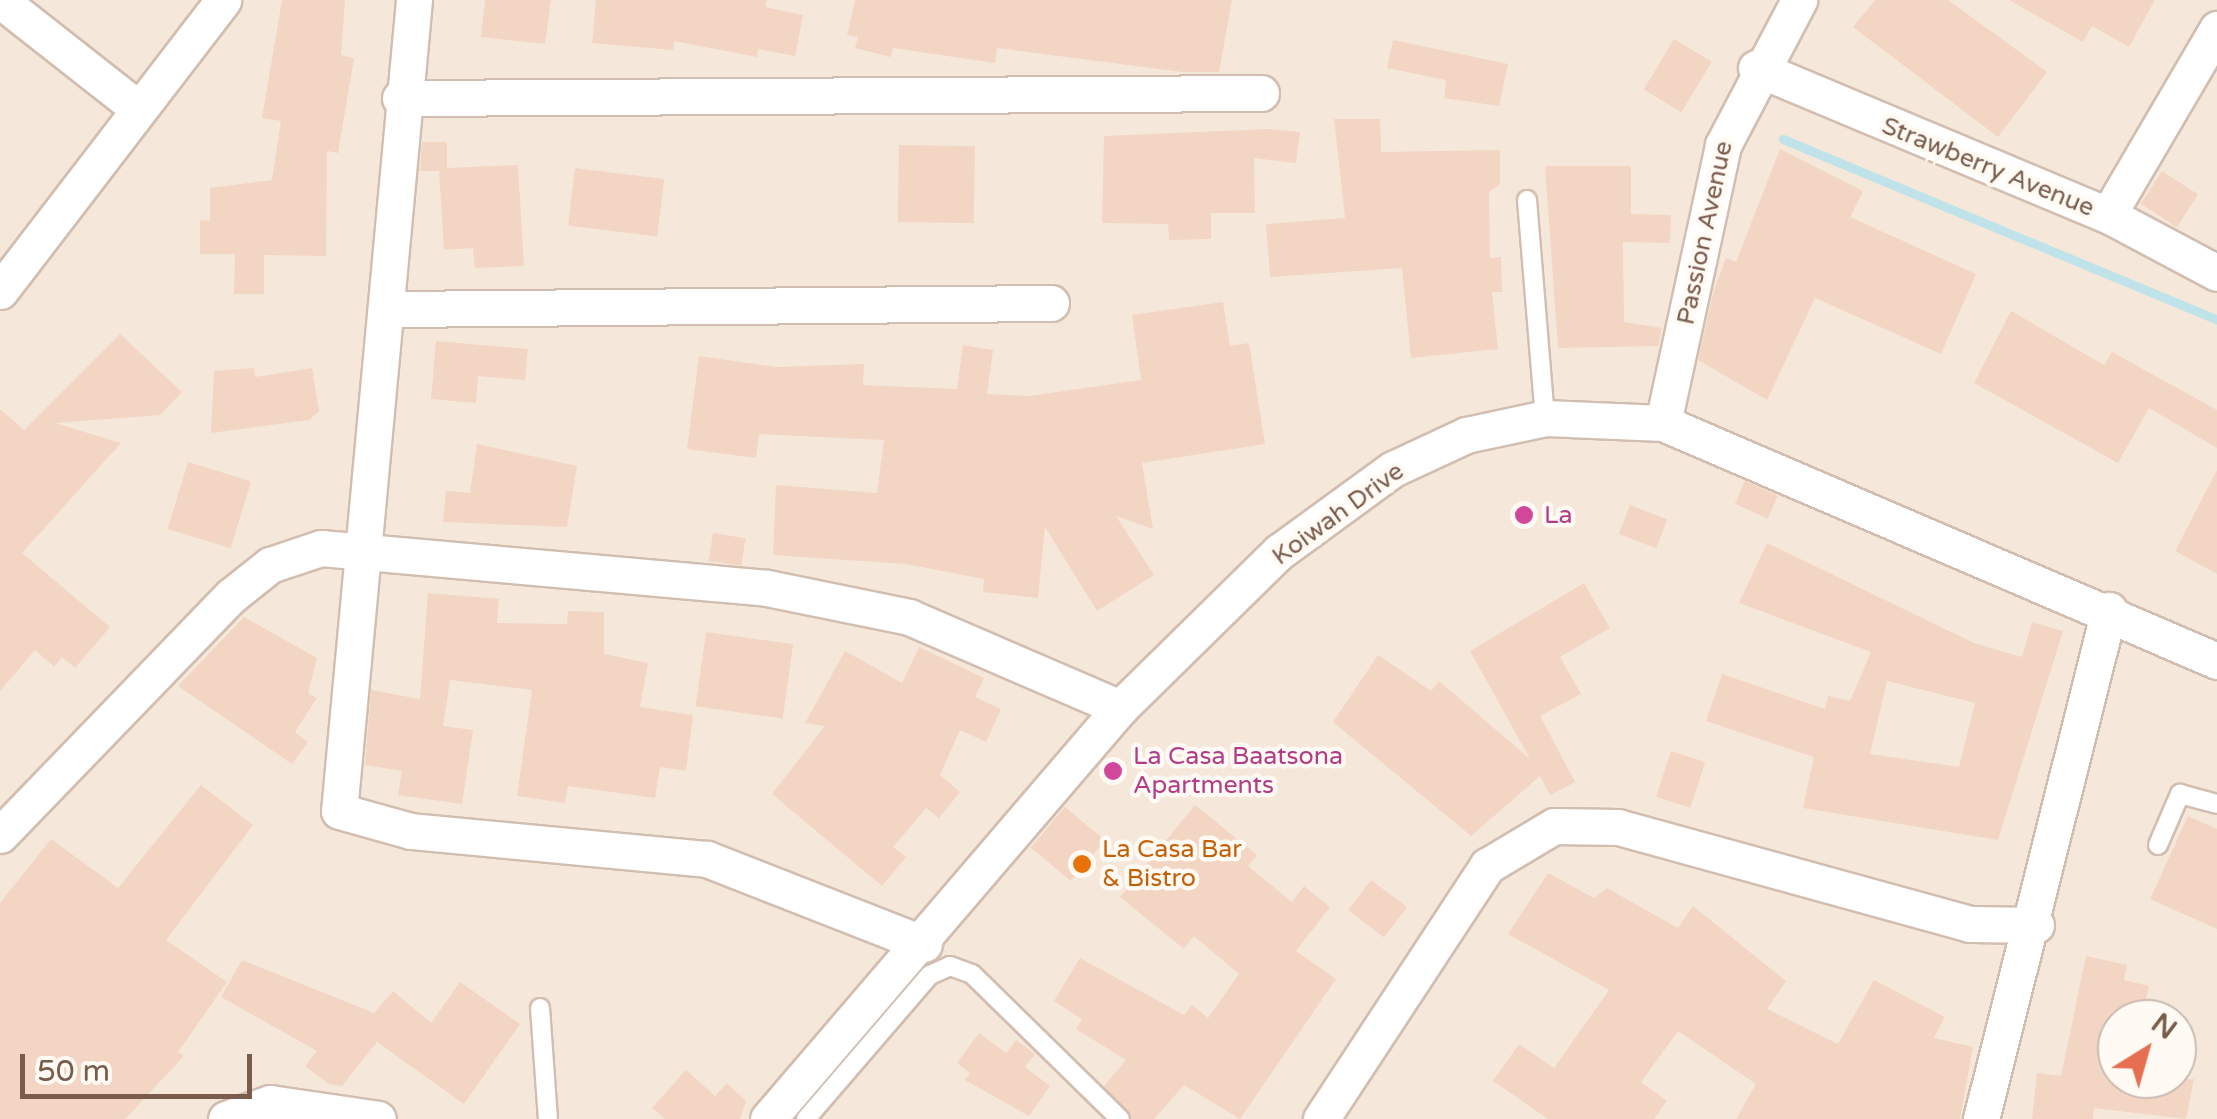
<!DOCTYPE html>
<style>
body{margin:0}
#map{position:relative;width:2217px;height:1119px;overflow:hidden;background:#fdf6ec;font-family:"Varela Round",sans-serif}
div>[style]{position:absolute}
.residential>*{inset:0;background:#f5e8da}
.stream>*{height:9px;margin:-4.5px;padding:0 4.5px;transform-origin:4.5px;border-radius:4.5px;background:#bfe3e8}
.building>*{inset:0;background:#f3d5c3;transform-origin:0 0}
.roads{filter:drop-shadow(2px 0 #d1beb0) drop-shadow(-2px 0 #d1beb0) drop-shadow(0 2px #d1beb0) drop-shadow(0 -2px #d1beb0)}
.service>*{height:18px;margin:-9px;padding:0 9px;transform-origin:9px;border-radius:9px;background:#fff}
.minor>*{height:35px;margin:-17.5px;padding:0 17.5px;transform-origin:17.5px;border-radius:17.5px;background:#fff}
.dots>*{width:28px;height:28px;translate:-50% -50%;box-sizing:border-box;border:5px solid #fffaf3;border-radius:50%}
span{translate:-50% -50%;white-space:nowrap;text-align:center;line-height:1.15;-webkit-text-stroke:9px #fffaf3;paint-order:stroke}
.street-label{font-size:25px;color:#7a5c4d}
.hotel-label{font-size:25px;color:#b23c85}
.left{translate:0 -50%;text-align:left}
.food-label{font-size:25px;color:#c56008}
.north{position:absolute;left:2097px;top:999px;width:100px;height:100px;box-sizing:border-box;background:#fffaf3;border:2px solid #cabbb1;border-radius:50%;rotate:37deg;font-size:28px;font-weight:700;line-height:40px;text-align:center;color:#7a5c4d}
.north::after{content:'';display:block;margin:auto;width:35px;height:45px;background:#e76f51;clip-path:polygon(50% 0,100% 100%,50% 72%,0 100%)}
.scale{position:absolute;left:20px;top:1054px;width:232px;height:45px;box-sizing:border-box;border:5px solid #7a5c4d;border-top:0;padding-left:12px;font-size:30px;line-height:35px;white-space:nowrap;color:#7a5c4d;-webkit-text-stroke:8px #fffaf3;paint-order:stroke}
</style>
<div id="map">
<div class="residential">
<div style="clip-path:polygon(evenodd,0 0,2217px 0,2217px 1119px,0 1119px,0 0,2117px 1019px,2177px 1019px,2177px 1079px,2117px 1079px,2117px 1019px)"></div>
</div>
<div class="stream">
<div style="left:1783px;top:139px;width:470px;rotate:22.6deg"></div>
</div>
<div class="building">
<div style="clip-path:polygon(282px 0,345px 0,341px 55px,354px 58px,338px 153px,327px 151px,326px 256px,264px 255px,264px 294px,234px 294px,235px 254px,200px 254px,200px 220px,210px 221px,210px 188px,272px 180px,281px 121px,262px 118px)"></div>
<div style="clip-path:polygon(485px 0,551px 0,545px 44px,481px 37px)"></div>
<div style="clip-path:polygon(596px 0,767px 0,765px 7px,803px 15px,795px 56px,758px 49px,757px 57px,674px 41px,673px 50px,592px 43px)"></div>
<div style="clip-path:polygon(855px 0,1232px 0,1219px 72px,1182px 72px,997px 48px,995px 63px,893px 48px,891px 57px,855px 48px,858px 37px,847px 35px)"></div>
<div style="clip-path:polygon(1875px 0,1948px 0,2047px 72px,1998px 137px,1853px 27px)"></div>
<div style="clip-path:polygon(2009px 0,2155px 0,2129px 47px,2092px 26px,2083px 42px)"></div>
<div style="left:1674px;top:39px;width:44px;height:59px;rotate:31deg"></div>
<div style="clip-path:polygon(1393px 40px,1508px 64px,1499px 106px,1444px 98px,1446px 80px,1387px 68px)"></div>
<div style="clip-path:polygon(1334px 119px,1380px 119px,1381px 152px,1500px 150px,1500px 184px,1489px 192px,1490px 258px,1501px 257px,1502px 292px,1492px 292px,1498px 349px,1411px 358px,1402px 268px,1270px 277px,1266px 224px,1345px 218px)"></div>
<div style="clip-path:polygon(1270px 129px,1300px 132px,1296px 163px,1254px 158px,1255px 213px,1211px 213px,1211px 239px,1169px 240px,1168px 224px,1102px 223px,1104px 136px)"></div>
<div style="clip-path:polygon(422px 142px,447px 142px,447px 168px,518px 165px,524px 266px,475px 268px,473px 248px,444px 250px,439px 171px,420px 171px)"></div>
<div style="left:899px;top:145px;width:76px;height:77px;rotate:1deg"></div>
<div style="clip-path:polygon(1780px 149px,1863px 191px,1850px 217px,1976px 274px,1941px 354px,1815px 298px,1767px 400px,1698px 360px,1714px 290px,1726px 258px,1736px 262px)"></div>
<div style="clip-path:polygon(1545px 166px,1631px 166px,1631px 214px,1671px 215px,1670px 243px,1623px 242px,1624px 322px,1662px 328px,1658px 346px,1558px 348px)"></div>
<div style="left:575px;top:168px;width:90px;height:58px;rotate:7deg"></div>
<div style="left:2162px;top:171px;width:43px;height:39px;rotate:33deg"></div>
<div style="clip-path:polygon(1223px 302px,1230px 346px,1249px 343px,1265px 444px,1142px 463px,1153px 529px,1116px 516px,1154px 575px,1097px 611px,1045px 527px,1038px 598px,983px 592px,984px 579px,906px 564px,773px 555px,776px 485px,877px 493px,884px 440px,759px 434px,756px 458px,687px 449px,699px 356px,777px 367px,864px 364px,863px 385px,957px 389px,963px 345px,993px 350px,987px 394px,1029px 396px,1141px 380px,1132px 315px)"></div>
<div style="clip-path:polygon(2011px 311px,2104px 365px,2112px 352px,2217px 410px,2217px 448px,2149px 408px,2118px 463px,1974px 383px)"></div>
<div style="clip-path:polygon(120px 334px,182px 392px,160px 415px,55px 423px,121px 443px,22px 553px,110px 627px,75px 668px,62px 657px,54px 667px,35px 650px,0 691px,0 409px,24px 430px)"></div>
<div style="clip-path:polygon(436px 341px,528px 349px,525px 380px,478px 376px,476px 403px,431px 399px)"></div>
<div style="clip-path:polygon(254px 368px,255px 377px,312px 368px,319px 411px,309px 420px,211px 433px,214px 371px)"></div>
<div style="clip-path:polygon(477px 444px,577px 466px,567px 527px,443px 522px,446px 491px,470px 493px)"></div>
<div style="left:188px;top:462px;width:66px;height:70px;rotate:17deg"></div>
<div style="clip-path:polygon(2217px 470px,2217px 574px,2175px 551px)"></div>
<div style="left:1745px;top:481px;width:36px;height:25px;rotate:24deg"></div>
<div style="left:1630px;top:505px;width:40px;height:31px;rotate:21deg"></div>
<div style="left:713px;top:533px;width:33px;height:28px;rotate:9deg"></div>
<div style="clip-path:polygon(evenodd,1767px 543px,1974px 643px,2022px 657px,2032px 622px,2063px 631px,1998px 840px,1803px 808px,1814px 757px,1706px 721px,1722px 674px,1825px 709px,1828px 696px,1850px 701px,1871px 652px,1739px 603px,1767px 543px,1887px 681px,1975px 703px,1959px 767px,1870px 754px,1887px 681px)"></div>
<div style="clip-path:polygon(1584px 583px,1610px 628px,1560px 657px,1581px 694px,1540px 716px,1575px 782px,1550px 795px,1540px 776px,1471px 836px,1333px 722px,1378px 655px,1431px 691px,1439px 681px,1530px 759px,1470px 651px)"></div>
<div style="clip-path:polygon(428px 593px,499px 599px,497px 623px,567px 624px,568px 611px,604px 612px,604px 654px,648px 663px,640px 707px,693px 715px,686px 771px,660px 767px,655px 798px,568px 786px,565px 803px,517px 796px,532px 690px,450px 680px,443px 726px,473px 730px,462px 804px,398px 795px,402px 771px,365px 765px,371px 690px,420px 699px)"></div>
<div style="clip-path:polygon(244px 617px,317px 658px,308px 693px,317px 698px,295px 732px,308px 742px,292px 764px,178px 686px)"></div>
<div style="left:706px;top:632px;width:88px;height:75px;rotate:8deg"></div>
<div style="clip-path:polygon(919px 647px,984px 678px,975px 697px,1001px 709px,986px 742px,960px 730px,940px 775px,960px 792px,939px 818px,926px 808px,893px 847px,906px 857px,882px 886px,772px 794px,825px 726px,805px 723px,845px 651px,902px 683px)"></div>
<div style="left:1671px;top:751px;width:36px;height:48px;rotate:18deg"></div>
<div style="clip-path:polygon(201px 785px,253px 825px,166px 940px,227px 982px,178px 1052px,184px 1056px,125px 1119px,0 1119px,0 903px,51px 839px,118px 888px)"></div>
<div style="clip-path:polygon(1195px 805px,1257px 855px,1248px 866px,1292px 902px,1304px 886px,1330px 907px,1296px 951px,1336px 979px,1240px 1119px,1184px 1085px,1154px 1119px,1132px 1119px,1104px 1086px,1126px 1060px,1076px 1029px,1082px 1019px,1054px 1001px,1080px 958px,1184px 1015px,1192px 1005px,1208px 1018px,1239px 974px,1194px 936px,1184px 949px,1120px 897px)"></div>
<div style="left:1065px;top:807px;width:52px;height:53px;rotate:40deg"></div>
<div style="clip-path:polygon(2188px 816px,2217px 829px,2217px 929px,2150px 899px)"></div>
<div style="clip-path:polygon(1548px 873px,1594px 898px,1607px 888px,1678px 928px,1693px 906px,1786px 981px,1767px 1009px,1838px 1044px,1874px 980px,1945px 1017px,1934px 1038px,1973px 1047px,1960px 1119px,1736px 1119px,1756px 1084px,1678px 1031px,1641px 1082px,1667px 1101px,1654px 1119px,1548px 1119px,1493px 1081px,1519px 1044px,1554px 1068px,1609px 990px,1508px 934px)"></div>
<div style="left:1371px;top:880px;width:45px;height:38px;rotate:37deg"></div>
<div style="clip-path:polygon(2086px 956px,2127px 965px,2124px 980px,2149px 986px,2142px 1019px,2117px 1019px,2117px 1079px,2194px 1079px,2186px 1119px,2094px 1108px,2093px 1119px,2032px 1119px,2037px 1073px,2061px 1076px)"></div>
<div style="clip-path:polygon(242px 960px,374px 1013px,393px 991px,431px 1023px,460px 982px,520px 1024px,464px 1104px,377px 1042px,342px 1086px,329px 1084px,305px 1066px,317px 1051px,221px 997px)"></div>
<div style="clip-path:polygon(979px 1033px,1006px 1053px,1016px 1040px,1035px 1054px,1025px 1067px,1050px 1086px,1029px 1116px,965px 1080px,970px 1073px,957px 1063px)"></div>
<div style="clip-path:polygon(686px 1070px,715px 1096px,727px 1083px,746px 1101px,740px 1119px,665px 1119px,652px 1108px)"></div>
</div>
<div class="roads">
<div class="service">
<div style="left:1527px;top:200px;width:219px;rotate:85.3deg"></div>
<div style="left:2158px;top:845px;width:56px;rotate:-66.7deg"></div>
<div style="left:2180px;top:794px;width:38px;rotate:15deg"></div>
<div style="left:540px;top:1008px;width:111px;rotate:85.9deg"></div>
<div style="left:806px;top:1119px;width:190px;rotate:-49.3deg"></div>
<div style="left:930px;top:975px;width:22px;rotate:-24deg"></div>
<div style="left:950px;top:966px;width:23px;rotate:20deg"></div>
<div style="left:972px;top:974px;width:207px;rotate:44.4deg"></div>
</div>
<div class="minor">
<div style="left:0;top:0;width:174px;rotate:38.2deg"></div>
<div style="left:414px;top:0;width:814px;rotate:95.28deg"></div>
<div style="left:339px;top:811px;width:75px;rotate:15.5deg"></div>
<div style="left:411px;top:831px;width:297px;rotate:5.4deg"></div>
<div style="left:707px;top:859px;width:233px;rotate:21.4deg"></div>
<div style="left:1756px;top:68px;width:381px;rotate:22.7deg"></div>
<div style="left:2108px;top:215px;width:123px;rotate:28deg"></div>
<div style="left:400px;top:98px;width:861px;rotate:-0.33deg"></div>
<div style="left:2108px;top:215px;width:216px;rotate:-59.6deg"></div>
<div style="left:0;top:291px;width:367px;rotate:-52.5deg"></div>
<div style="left:391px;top:309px;width:660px;rotate:-0.52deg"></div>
<div style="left:1663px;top:423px;width:284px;rotate:-77.8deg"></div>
<div style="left:1723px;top:145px;width:164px;rotate:-62.3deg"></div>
<div style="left:0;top:835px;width:332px;rotate:-46deg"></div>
<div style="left:231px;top:596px;width:50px;rotate:-38.5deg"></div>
<div style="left:270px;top:565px;width:54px;rotate:-18.4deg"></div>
<div style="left:321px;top:548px;width:448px;rotate:5.1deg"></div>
<div style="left:767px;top:588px;width:145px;rotate:11.5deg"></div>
<div style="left:909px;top:617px;width:230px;rotate:23.3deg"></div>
<div style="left:226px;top:1119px;width:47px;rotate:-20deg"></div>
<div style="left:270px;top:1103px;width:109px;rotate:8.4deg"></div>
<div style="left:768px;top:1119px;width:541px;rotate:-49.42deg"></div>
<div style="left:1120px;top:708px;width:223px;rotate:-44.5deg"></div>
<div style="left:1279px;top:552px;width:141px;rotate:-36.1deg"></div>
<div style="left:1393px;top:469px;width:81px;rotate:-25deg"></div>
<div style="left:1466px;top:435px;width:81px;rotate:-12.1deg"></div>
<div style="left:1545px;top:418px;width:118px;rotate:2.4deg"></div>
<div style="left:1663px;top:423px;width:603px;rotate:23.25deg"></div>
<div style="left:1321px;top:1119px;width:303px;rotate:-56.7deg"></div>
<div style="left:1487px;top:866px;width:78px;rotate:-30.8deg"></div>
<div style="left:1554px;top:826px;width:64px;rotate:0.9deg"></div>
<div style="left:1618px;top:827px;width:364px;rotate:15.4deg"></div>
<div style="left:1969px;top:924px;width:67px;rotate:0.9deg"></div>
<div style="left:1981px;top:1119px;width:525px;rotate:-75.88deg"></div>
</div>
</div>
<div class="dots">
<div style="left:1524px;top:515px;background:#d1479c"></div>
<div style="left:1113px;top:771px;background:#d1479c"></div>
<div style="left:1082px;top:864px;background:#e8710a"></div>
</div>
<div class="street-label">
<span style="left:1988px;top:167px;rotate:22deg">Strawberry Avenue</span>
<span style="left:1705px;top:233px;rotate:-78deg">Passion Avenue</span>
<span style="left:1338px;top:514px;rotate:-36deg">Koiwah Drive</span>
</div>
<div class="hotel-label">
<span class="left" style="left:1544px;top:515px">La</span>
<span class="left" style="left:1133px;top:771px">La Casa Baatsona<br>Apartments</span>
</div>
<div class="food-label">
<span class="left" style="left:1102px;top:864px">La Casa Bar<br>&amp; Bistro</span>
</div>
<div class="north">N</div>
<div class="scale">50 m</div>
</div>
